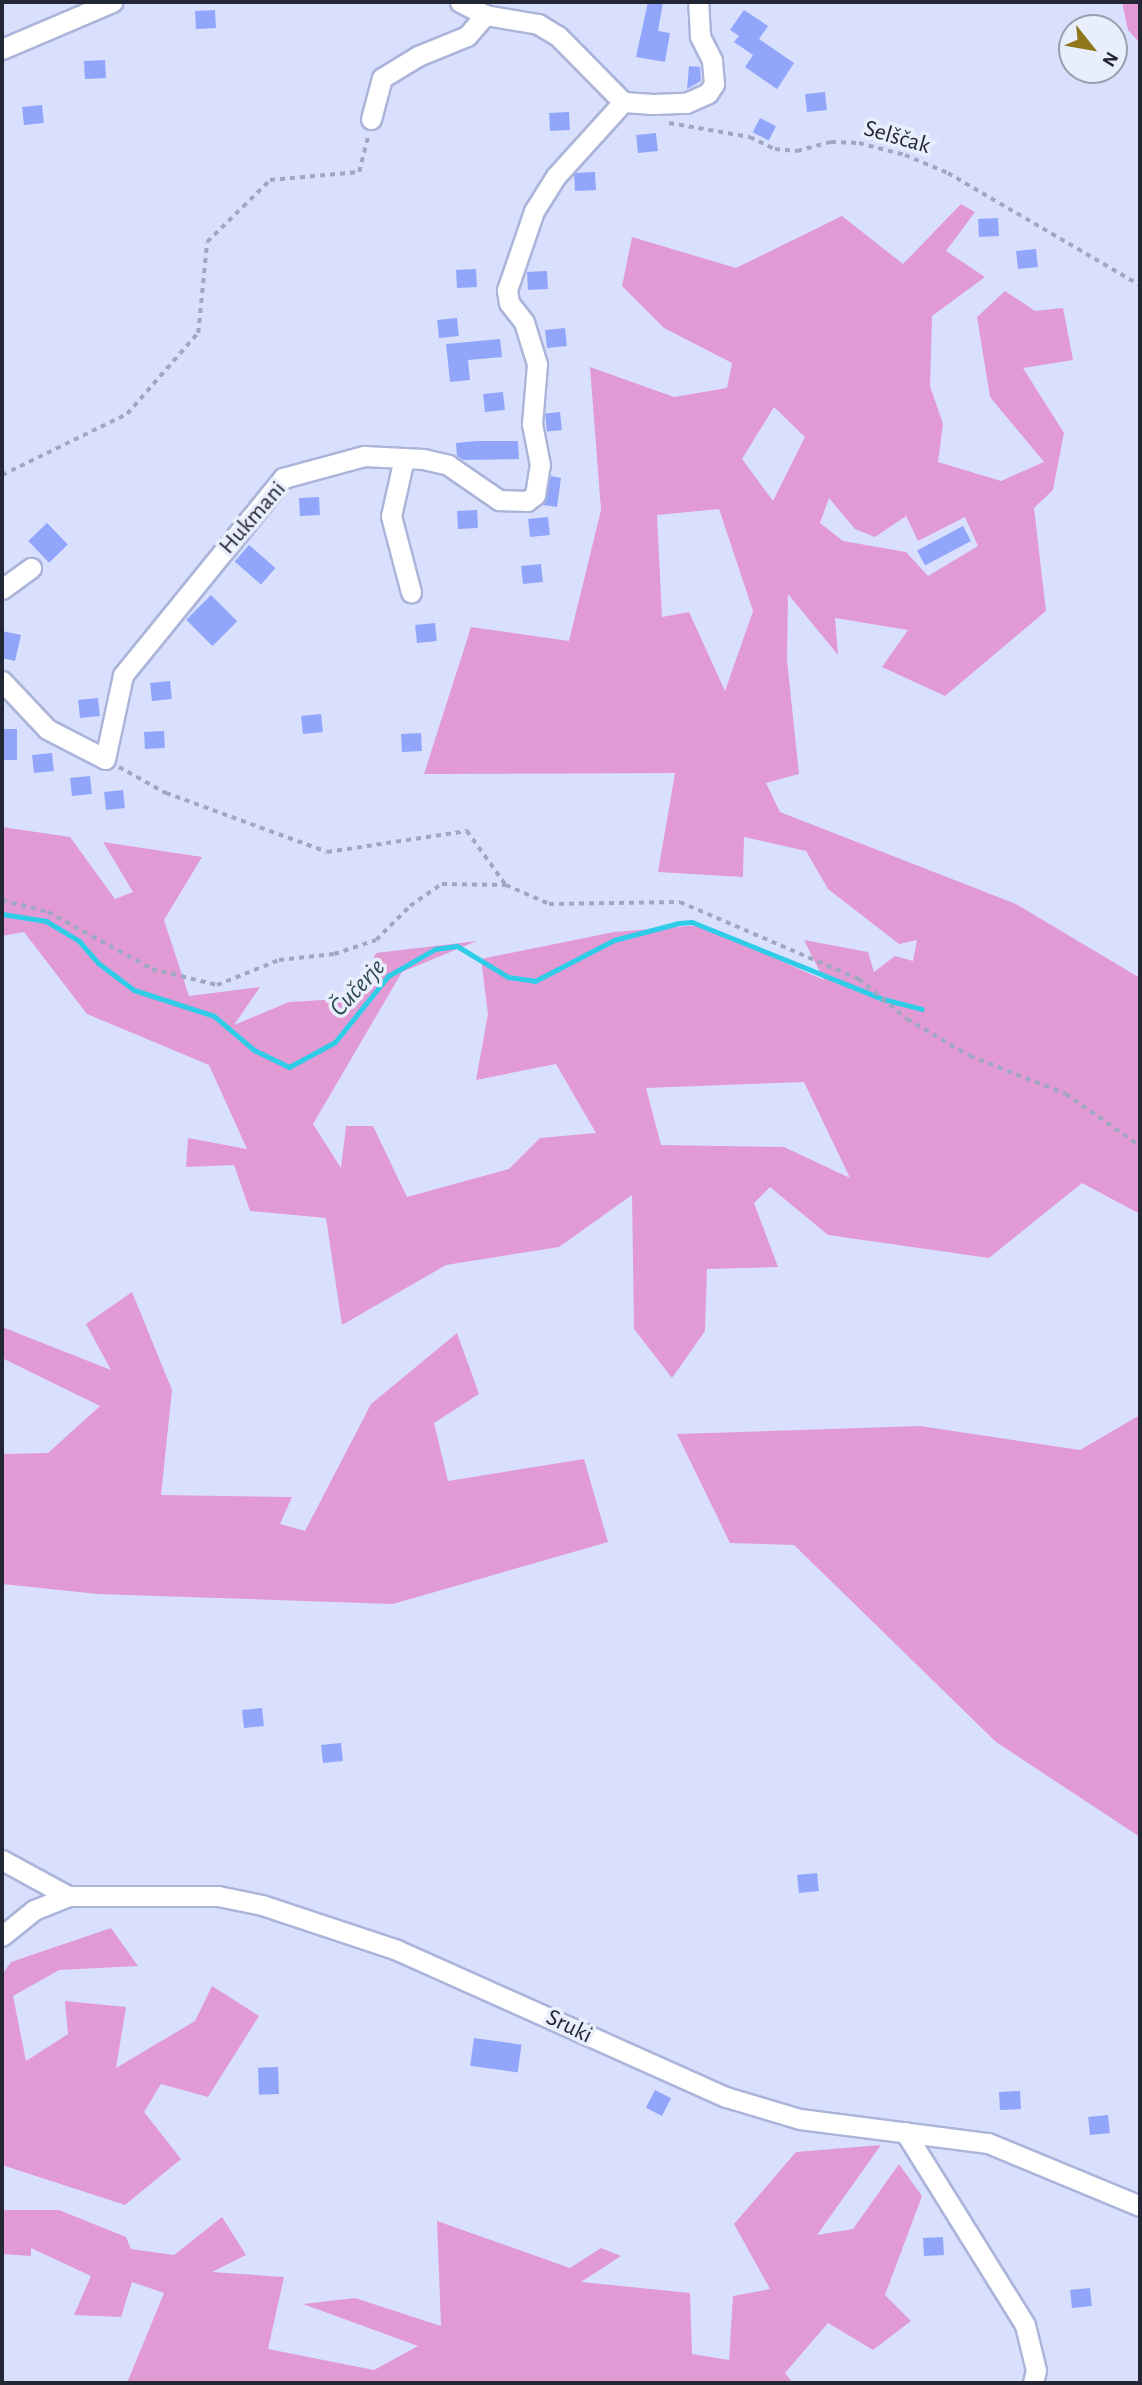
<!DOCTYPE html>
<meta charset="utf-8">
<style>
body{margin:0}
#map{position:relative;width:1142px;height:2385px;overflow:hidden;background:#d8e0fe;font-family:"Alegreya Sans",sans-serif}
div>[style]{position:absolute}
.green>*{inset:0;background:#e29ad5}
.stream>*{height:5px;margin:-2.5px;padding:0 2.5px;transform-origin:2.5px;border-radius:2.5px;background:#2fcce8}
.building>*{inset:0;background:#91a5fb;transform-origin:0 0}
.path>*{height:3.5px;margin-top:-1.75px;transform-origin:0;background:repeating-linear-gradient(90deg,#a0a7c0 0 5px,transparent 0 10px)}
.roads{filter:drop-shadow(2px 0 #abb4d9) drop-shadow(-2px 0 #abb4d9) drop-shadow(0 2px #abb4d9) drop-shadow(0 -2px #abb4d9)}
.minor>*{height:19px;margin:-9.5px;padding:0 9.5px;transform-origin:9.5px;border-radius:9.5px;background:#fff}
span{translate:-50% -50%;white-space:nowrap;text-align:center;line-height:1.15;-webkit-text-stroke:7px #e9eefd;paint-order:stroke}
.street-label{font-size:24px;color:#232735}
.water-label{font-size:26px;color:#2b4a50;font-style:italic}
.frame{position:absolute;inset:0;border:4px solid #232735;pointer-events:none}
.north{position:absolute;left:1058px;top:14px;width:70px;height:70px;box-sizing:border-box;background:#e9eefd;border:2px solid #9a9ead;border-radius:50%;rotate:121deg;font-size:19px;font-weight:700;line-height:28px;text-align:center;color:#232735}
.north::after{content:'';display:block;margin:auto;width:24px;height:32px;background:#8e761b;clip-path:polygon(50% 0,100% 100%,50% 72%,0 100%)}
</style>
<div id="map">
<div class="green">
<div style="clip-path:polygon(1122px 2px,1140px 2px,1140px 43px,1128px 30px)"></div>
<div style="clip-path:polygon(evenodd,961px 204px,975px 212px,946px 251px,985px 277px,932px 316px,930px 386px,943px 424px,938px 462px,1001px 481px,1044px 462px,990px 397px,977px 317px,1005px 291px,1035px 311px,1063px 308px,1073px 360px,1023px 368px,1064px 433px,1053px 490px,1034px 508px,1046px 611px,945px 696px,882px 667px,908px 630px,835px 618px,838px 655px,788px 594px,787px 660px,799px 774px,766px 783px,780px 812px,1016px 904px,1140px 978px,1140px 1214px,1082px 1183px,989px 1258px,828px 1235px,770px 1187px,754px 1203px,778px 1267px,707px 1269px,705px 1331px,672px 1378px,634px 1329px,632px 1195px,559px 1247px,446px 1265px,342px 1325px,326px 1218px,250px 1211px,234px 1165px,186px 1167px,188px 1138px,247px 1149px,209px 1065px,87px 1014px,24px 932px,2px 936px,2px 827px,70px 837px,115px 899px,133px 892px,103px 842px,202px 857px,164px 920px,189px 996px,260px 987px,234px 1025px,289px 1002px,357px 998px,376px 953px,477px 941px,402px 972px,313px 1124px,341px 1168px,346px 1126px,373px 1126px,407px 1197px,509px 1169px,540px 1138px,596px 1133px,556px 1064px,476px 1080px,488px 1014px,481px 959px,614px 932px,700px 925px,824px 980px,804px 940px,868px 952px,874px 972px,895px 956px,913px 961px,917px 940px,899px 944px,828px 889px,806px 851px,744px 837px,743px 877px,658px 872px,675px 773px,424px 774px,471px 627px,569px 641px,601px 510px,590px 367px,674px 397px,727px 388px,732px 363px,664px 328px,622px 286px,632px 237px,736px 268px,842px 216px,903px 264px,961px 204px,774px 407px,805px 437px,773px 501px,742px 459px,774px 407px,961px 204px,829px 498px,855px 529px,875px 537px,906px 516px,918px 541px,965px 517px,978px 546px,928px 576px,906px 552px,843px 541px,820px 523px,829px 498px,961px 204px,719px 509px,753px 611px,725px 691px,689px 612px,662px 617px,657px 515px,719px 509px,961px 204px,804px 1082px,850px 1178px,784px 1147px,661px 1145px,646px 1088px,804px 1082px)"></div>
<div style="clip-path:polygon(132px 1292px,172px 1390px,161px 1495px,292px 1497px,280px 1524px,305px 1531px,371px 1404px,457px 1333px,479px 1394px,434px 1423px,448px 1481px,584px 1459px,608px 1542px,393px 1604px,98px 1594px,2px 1584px,2px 1454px,48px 1453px,100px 1406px,2px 1358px,2px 1327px,111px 1370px,86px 1324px)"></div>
<div style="clip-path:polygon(1140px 1415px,1140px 1837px,996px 1742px,794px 1545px,730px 1543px,677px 1434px,920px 1426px,1080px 1450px)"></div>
<div style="clip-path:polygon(111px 1928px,138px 1966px,59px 1970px,13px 1996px,26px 2061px,68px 2034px,65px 2001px,126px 2007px,116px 2068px,195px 2021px,212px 1986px,259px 2016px,208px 2097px,161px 2084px,144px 2112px,181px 2159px,125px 2205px,2px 2165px,2px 1975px,11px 1962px)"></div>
<div style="clip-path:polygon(881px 2145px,817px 2235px,853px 2229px,899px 2164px,922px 2196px,885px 2295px,911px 2321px,873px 2350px,828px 2323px,785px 2373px,793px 2383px,127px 2383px,164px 2293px,132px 2282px,121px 2317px,74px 2315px,91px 2276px,31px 2248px,31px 2256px,2px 2254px,2px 2210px,59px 2210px,126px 2237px,131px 2249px,174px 2255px,222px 2217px,246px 2255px,212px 2272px,284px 2277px,268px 2349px,374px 2370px,418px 2346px,303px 2304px,355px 2298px,441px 2326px,437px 2221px,570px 2268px,601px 2248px,621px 2256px,581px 2282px,690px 2293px,692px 2354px,729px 2360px,733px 2296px,770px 2289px,734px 2224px,796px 2152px)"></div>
</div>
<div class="stream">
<div style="left:2px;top:914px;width:45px;rotate:9deg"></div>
<div style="left:46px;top:921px;width:39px;rotate:31deg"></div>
<div style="left:79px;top:941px;width:29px;rotate:49deg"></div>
<div style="left:98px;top:963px;width:45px;rotate:36.9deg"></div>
<div style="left:134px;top:990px;width:84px;rotate:18deg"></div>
<div style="left:214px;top:1016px;width:52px;rotate:40.4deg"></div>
<div style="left:254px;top:1050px;width:39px;rotate:26deg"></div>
<div style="left:289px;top:1067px;width:52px;rotate:-28.5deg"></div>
<div style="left:335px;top:1042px;width:85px;rotate:-51.2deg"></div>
<div style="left:388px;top:976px;width:54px;rotate:-29.9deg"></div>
<div style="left:435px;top:949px;width:22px;rotate:-8deg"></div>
<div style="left:457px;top:946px;width:60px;rotate:31.3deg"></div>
<div style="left:508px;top:977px;width:27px;rotate:8deg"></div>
<div style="left:535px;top:981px;width:89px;rotate:-27.4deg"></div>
<div style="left:614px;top:940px;width:67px;rotate:-14.7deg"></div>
<div style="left:679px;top:923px;width:13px;rotate:-4deg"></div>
<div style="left:692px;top:922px;width:206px;rotate:22deg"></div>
<div style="left:883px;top:999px;width:40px;rotate:14.4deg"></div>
</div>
<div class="building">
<div style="clip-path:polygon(648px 2px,663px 2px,658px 31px,670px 33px,665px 62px,636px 57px)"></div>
<div style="left:215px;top:10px;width:18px;height:20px;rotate:87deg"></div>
<div style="clip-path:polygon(744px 10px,768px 26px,759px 39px,794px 63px,777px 89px,745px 67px,753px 55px,734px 42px,739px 36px,730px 30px)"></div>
<div style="left:105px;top:60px;width:18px;height:21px;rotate:87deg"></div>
<div style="clip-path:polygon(689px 66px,700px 67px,701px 81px,687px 89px)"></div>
<div style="left:825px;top:92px;width:18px;height:20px;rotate:84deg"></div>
<div style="left:42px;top:105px;width:18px;height:20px;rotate:84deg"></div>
<div style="left:569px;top:112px;width:18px;height:20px;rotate:87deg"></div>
<div style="left:760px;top:118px;width:18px;height:16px;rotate:27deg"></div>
<div style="left:656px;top:133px;width:18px;height:20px;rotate:84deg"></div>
<div style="left:595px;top:172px;width:18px;height:21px;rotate:87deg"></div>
<div style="left:998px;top:218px;width:18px;height:20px;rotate:87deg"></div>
<div style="left:1036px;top:249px;width:18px;height:20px;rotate:84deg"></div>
<div style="left:476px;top:269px;width:18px;height:20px;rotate:87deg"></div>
<div style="left:547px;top:271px;width:18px;height:20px;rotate:87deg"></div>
<div style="left:457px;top:318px;width:18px;height:20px;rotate:84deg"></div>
<div style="left:565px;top:328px;width:18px;height:20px;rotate:84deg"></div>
<div style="clip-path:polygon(500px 339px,502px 357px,468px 360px,470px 380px,450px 382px,446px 344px)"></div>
<div style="left:503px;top:392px;width:18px;height:20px;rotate:84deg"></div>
<div style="left:560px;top:412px;width:18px;height:15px;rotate:84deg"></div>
<div style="clip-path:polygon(476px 441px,518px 441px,519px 459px,463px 460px,457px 456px,456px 443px)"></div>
<div style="clip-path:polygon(551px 476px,561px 478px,557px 507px,543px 505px)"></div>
<div style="left:319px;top:497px;width:18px;height:20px;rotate:87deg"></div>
<div style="left:477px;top:510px;width:18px;height:20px;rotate:87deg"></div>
<div style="left:548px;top:517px;width:18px;height:20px;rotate:84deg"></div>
<div style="left:47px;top:523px;width:30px;height:26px;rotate:46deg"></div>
<div style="left:963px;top:526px;width:17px;height:52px;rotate:62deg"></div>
<div style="left:249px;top:545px;width:35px;height:22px;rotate:41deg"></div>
<div style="left:541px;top:564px;width:18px;height:20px;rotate:84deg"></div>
<div style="left:211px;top:595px;width:37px;height:35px;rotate:45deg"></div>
<div style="left:435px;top:623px;width:18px;height:20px;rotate:84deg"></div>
<div style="clip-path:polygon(2px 631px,21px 635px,15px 661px,2px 658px)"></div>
<div style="left:170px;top:681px;width:18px;height:20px;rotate:84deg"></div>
<div style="left:98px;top:698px;width:18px;height:20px;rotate:84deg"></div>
<div style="left:321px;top:714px;width:18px;height:20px;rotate:84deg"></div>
<div style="left:17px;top:729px;width:31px;height:15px;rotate:90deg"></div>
<div style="left:164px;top:731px;width:17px;height:20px;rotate:87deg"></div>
<div style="left:421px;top:733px;width:18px;height:20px;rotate:87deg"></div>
<div style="left:52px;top:753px;width:18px;height:20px;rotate:84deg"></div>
<div style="left:90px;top:776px;width:18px;height:20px;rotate:84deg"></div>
<div style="left:123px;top:790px;width:18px;height:19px;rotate:84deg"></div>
<div style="left:262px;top:1708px;width:18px;height:20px;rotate:84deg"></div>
<div style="left:341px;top:1743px;width:18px;height:20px;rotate:84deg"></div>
<div style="left:817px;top:1873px;width:18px;height:20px;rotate:84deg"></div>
<div style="left:474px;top:2038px;width:48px;height:28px;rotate:8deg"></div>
<div style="left:278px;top:2067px;width:27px;height:20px;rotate:88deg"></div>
<div style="left:655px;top:2090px;width:18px;height:20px;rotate:27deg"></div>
<div style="left:1020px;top:2091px;width:18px;height:21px;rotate:87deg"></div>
<div style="left:1108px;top:2115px;width:18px;height:20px;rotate:84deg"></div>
<div style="left:943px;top:2237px;width:18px;height:20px;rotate:87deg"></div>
<div style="left:1090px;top:2288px;width:18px;height:20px;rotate:84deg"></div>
</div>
<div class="path">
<div style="left:669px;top:123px;width:82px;rotate:9.8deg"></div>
<div style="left:750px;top:137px;width:28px;rotate:26deg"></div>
<div style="left:775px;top:149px;width:22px;rotate:5deg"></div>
<div style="left:797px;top:151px;width:35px;rotate:-15deg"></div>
<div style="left:831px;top:142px;width:28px;rotate:2deg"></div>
<div style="left:859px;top:143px;width:48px;rotate:14.6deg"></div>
<div style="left:905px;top:155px;width:47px;rotate:22.7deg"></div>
<div style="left:948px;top:173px;width:222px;rotate:30.3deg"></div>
<div style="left:2px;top:475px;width:139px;rotate:-26deg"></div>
<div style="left:127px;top:414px;width:108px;rotate:-48.8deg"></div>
<div style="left:198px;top:333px;width:91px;rotate:-84.4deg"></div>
<div style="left:207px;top:242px;width:88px;rotate:-44.5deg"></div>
<div style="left:270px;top:180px;width:89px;rotate:-5.1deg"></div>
<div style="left:359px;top:172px;width:38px;rotate:-76deg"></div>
<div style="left:119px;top:767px;width:54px;rotate:29deg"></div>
<div style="left:166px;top:793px;width:171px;rotate:20.1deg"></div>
<div style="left:327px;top:852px;width:142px;rotate:-8.5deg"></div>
<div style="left:467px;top:831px;width:67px;rotate:54.2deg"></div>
<div style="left:2px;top:900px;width:48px;rotate:14.6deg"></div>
<div style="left:48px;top:912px;width:119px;rotate:28.7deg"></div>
<div style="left:152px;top:969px;width:67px;rotate:13.8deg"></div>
<div style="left:217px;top:985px;width:67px;rotate:-22deg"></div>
<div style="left:279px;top:960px;width:55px;rotate:-6.2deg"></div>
<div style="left:334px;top:954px;width:44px;rotate:-18.4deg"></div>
<div style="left:376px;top:940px;width:48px;rotate:-45deg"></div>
<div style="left:410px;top:906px;width:39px;rotate:-35deg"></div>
<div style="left:442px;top:884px;width:64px;rotate:0.9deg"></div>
<div style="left:506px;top:885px;width:47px;rotate:23.8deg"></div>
<div style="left:549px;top:904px;width:131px;rotate:-0.9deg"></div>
<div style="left:680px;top:902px;width:195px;rotate:23.3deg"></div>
<div style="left:859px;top:979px;width:62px;rotate:39.8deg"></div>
<div style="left:907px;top:1019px;width:73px;rotate:30.4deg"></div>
<div style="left:970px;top:1056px;width:103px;rotate:21.6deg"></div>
<div style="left:1066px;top:1094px;width:90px;rotate:35.1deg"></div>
</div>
<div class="roads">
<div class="minor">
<div style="left:460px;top:2px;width:28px;rotate:27deg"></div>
<div style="left:485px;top:15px;width:54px;rotate:9.6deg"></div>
<div style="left:538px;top:24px;width:23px;rotate:31deg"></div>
<div style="left:558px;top:36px;width:93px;rotate:45.4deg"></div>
<div style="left:623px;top:102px;width:30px;rotate:4deg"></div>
<div style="left:653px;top:104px;width:33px;rotate:-2deg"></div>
<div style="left:686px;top:103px;width:24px;rotate:-24deg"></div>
<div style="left:708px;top:93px;width:11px;rotate:-56deg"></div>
<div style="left:714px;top:84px;width:24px;rotate:-95deg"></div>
<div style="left:712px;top:60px;width:27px;rotate:-117deg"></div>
<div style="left:700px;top:36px;width:34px;rotate:-93deg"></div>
<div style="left:2px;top:49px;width:120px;rotate:-23.1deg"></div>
<div style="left:371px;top:119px;width:42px;rotate:-75deg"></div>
<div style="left:382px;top:78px;width:42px;rotate:-31.4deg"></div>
<div style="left:418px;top:56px;width:53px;rotate:-22.2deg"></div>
<div style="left:467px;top:36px;width:28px;rotate:-49deg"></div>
<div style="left:404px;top:458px;width:59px;rotate:102.6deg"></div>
<div style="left:391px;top:516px;width:79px;rotate:75.3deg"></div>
<div style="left:2px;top:589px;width:36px;rotate:-36deg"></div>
<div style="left:2px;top:681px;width:66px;rotate:46.8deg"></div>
<div style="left:47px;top:729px;width:65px;rotate:27.3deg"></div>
<div style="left:105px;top:759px;width:86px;rotate:-77.9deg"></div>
<div style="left:123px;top:675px;width:254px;rotate:-50.9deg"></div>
<div style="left:283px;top:478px;width:84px;rotate:-15.2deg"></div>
<div style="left:364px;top:456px;width:59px;rotate:2.9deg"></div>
<div style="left:423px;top:459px;width:26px;rotate:13deg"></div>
<div style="left:448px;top:465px;width:62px;rotate:34.5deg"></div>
<div style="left:499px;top:500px;width:28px;rotate:2deg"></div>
<div style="left:527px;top:501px;width:10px;rotate:-37deg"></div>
<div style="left:535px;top:495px;width:30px;rotate:-81deg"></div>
<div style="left:540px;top:465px;width:42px;rotate:-101deg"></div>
<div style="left:532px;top:424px;width:60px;rotate:-85.2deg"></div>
<div style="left:537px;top:364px;width:44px;rotate:-107.2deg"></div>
<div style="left:524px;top:322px;width:24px;rotate:-128deg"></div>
<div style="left:509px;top:303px;width:13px;rotate:-99deg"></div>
<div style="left:507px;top:290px;width:83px;rotate:-71.1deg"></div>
<div style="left:534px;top:211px;width:41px;rotate:-57.8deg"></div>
<div style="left:556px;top:176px;width:100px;rotate:-47.8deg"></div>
<div style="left:2px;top:1860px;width:75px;rotate:28.6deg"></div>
<div style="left:2px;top:1936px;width:41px;rotate:-39.1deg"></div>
<div style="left:34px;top:1910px;width:37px;rotate:-22deg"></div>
<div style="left:68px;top:1896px;width:150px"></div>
<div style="left:218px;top:1896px;width:45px;rotate:11.6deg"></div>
<div style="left:262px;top:1905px;width:142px;rotate:18.4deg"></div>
<div style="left:397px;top:1950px;width:360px;rotate:24.1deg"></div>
<div style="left:726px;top:2097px;width:77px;rotate:16.6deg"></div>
<div style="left:800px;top:2119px;width:190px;rotate:7.3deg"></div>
<div style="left:988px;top:2143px;width:165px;rotate:22.5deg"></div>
<div style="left:905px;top:2132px;width:227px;rotate:58.1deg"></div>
<div style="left:1025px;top:2325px;width:46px;rotate:76.3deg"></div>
<div style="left:1036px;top:2370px;width:13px;rotate:103deg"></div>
</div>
</div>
<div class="street-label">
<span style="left:897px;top:138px;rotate:16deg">Selščak</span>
<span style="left:253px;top:518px;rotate:-49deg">Hukmani</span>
<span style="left:569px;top:2027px;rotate:26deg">Sruki</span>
</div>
<div class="water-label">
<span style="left:358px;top:988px;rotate:-47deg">Čučerje</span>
</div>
<div class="frame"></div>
<div class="north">N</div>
</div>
